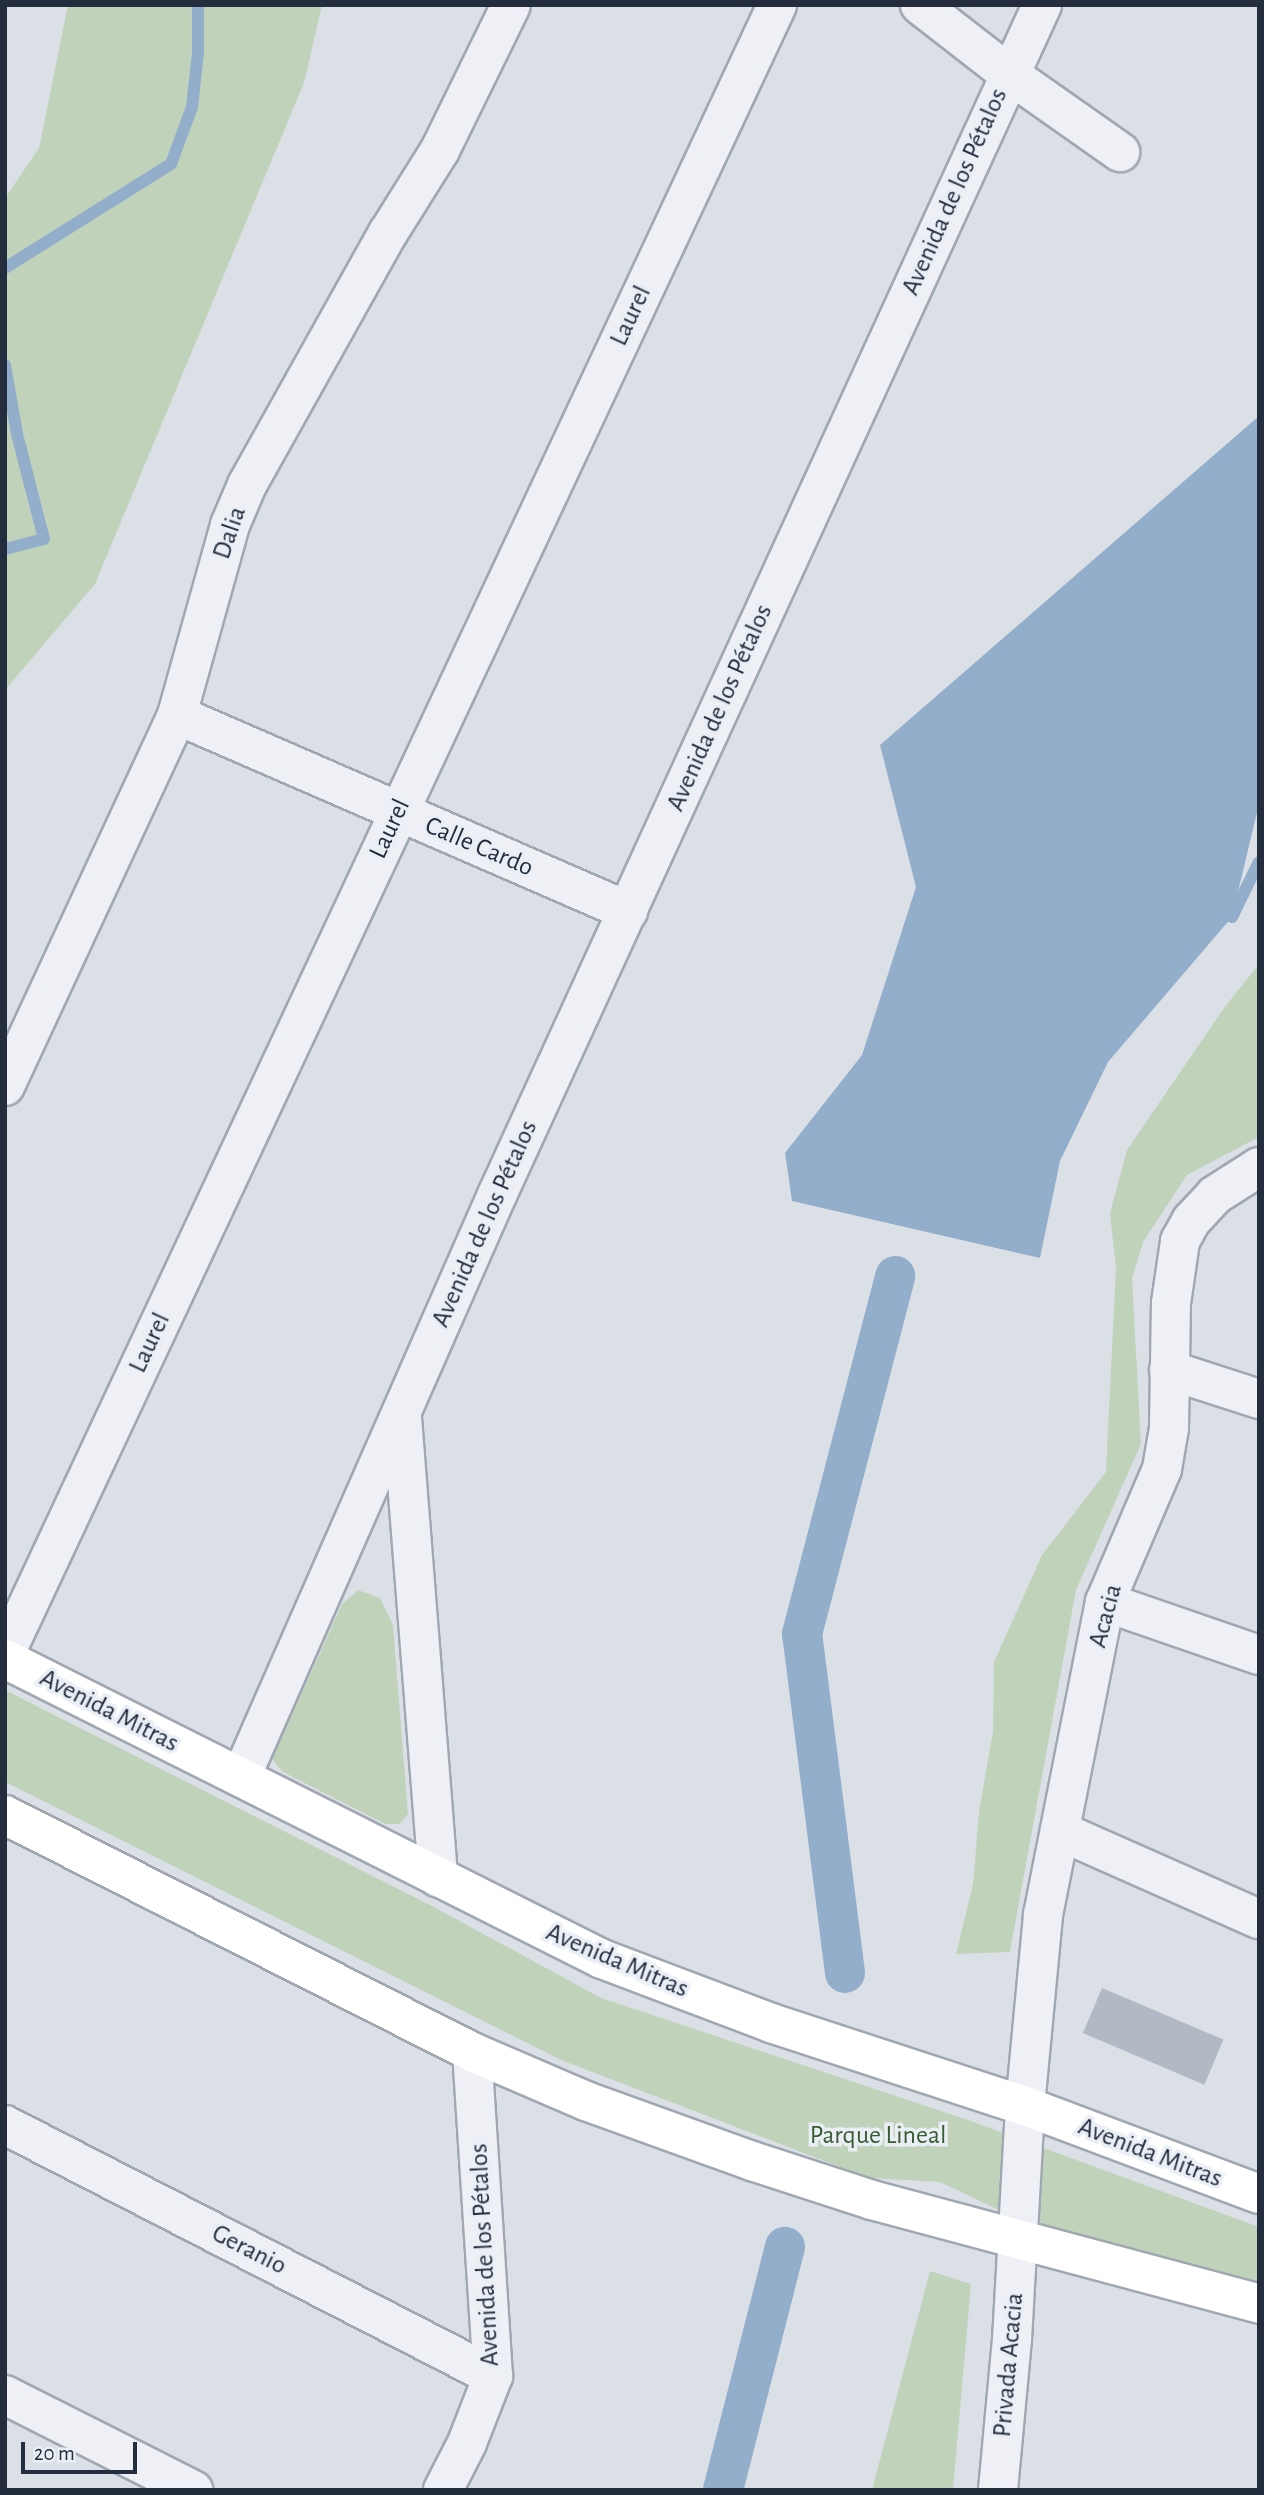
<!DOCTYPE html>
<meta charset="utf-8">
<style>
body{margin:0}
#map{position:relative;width:1264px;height:2495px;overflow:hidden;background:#dbe0e7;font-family:"Alegreya Sans",sans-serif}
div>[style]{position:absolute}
.green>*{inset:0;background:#c1d2bb}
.water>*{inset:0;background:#92aecb}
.stream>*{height:12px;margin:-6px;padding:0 6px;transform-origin:6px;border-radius:6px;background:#92aecb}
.canal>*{height:40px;margin:-20px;padding:0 20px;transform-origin:20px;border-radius:20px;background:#92aecb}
.building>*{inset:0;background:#b2b9c4;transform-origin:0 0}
.roads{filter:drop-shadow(2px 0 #a0a7b1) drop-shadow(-2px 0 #a0a7b1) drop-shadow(0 2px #a0a7b1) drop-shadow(0 -2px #a0a7b1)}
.street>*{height:38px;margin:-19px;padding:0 19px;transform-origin:19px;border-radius:19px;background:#eef0f5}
.secondary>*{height:38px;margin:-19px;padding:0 19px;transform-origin:19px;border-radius:19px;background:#fff}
span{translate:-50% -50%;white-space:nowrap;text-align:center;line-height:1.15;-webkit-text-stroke:7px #eaeff5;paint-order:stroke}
.street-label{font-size:26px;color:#242d3e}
.park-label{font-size:26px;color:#385b30}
.frame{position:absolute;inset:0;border:7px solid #242d3e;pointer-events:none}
.scale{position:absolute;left:21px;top:2442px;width:116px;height:32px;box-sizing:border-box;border:4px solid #242d3e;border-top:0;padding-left:9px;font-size:21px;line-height:24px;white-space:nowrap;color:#242d3e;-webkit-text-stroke:5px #eaeff5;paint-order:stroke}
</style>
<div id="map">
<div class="green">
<div style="clip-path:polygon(68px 5px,322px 5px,304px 83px,95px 584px,5px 690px,5px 198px,39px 148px)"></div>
<div style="clip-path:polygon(1259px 964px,1259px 1137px,1187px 1175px,1143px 1242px,1132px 1279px,1141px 1444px,1076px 1590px,1010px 1952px,956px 1954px,973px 1884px,979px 1812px,993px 1731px,994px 1662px,1042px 1555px,1106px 1472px,1116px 1268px,1110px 1213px,1127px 1150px,1224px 1008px)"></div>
<div style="clip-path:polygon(358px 1590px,380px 1598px,393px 1625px,408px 1814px,400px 1824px,385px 1824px,283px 1772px,272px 1759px,342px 1604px)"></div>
<div style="clip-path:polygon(5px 1690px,434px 1907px,601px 1998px,968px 2120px,1259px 2227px,1259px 2286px,1056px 2237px,940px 2182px,869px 2178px,561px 2060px,5px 1782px)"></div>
<div style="clip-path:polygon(930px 2271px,971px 2284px,953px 2490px,872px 2490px)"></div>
</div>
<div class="water">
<div style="clip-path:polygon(1259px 416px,1259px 804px,1232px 917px,1108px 1062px,1060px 1161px,1040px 1258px,792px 1201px,785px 1153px,862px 1055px,916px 887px,880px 745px)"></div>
</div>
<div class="stream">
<div style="left:5px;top:268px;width:196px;rotate:-32.1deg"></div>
<div style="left:171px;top:164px;width:61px;rotate:-69.8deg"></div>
<div style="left:192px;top:107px;width:54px;rotate:-83.7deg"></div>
<div style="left:198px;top:53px;width:48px;rotate:-90deg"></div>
<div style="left:5px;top:365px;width:70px;rotate:80.1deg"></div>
<div style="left:17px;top:434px;width:108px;rotate:75.6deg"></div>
<div style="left:44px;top:539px;width:40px;rotate:165.6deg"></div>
<div style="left:1232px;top:917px;width:61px;rotate:-63.9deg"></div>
</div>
<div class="canal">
<div style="left:845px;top:1973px;width:342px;rotate:-97.2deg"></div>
<div style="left:802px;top:1634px;width:370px;rotate:-75.4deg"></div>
<div style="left:723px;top:2490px;width:251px;rotate:-75.7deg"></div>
</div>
<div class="building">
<div style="left:1102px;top:1988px;width:132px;height:49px;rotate:23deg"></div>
</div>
<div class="roads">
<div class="street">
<div style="left:920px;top:5px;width:113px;rotate:37.8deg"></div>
<div style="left:1009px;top:74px;width:136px;rotate:35.1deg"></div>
<div style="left:177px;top:715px;width:492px;rotate:23.5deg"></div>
<div style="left:5px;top:1086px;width:409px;rotate:-65.1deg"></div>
<div style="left:177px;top:715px;width:197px;rotate:-74.4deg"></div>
<div style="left:230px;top:525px;width:43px;rotate:-67deg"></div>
<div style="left:247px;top:485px;width:289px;rotate:-60.8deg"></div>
<div style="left:388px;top:233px;width:98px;rotate:-57.9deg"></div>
<div style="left:440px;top:150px;width:161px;rotate:-63.9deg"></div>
<div style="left:1169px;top:1370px;width:95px;rotate:17.9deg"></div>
<div style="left:402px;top:1418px;width:461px;rotate:85.5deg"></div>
<div style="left:1105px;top:1602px;width:163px;rotate:19deg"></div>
<div style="left:5px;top:1654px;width:1821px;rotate:-64.91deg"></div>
<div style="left:241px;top:1777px;width:636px;rotate:-66.26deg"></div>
<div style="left:497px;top:1195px;width:1309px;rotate:-65.39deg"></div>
<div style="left:1060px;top:1831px;width:218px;rotate:23.9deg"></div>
<div style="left:5px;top:2125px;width:549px;rotate:27.22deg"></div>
<div style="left:5px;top:2395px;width:211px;rotate:26.8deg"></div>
<div style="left:443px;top:2490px;width:53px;rotate:-62.9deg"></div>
<div style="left:467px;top:2443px;width:72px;rotate:-68.8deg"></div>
<div style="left:493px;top:2376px;width:325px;rotate:-93.7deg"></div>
<div style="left:998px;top:2490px;width:151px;rotate:-84.7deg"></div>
<div style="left:1012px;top:2340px;width:234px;rotate:-86.8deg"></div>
<div style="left:1025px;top:2106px;width:192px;rotate:-84.6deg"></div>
<div style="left:1043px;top:1915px;width:319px;rotate:-78.8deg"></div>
<div style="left:1105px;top:1602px;width:145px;rotate:-66.8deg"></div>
<div style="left:1162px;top:1469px;width:42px;rotate:-80.3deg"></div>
<div style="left:1169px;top:1428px;width:125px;rotate:-89.1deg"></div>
<div style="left:1171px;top:1303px;width:63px;rotate:-81.7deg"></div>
<div style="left:1180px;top:1241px;width:23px;rotate:-61deg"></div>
<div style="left:1191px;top:1221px;width:35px;rotate:-47deg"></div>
<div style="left:1215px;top:1195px;width:52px;rotate:-32.5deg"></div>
</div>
<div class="secondary">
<div style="left:5px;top:1659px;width:668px;rotate:26.68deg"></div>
<div style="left:602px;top:1959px;width:181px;rotate:20.7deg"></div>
<div style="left:771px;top:2023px;width:267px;rotate:18.1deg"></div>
<div style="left:1025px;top:2106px;width:250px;rotate:20.6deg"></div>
<div style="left:5px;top:1815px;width:524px;rotate:26.91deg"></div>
<div style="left:472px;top:2052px;width:124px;rotate:23.3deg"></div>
<div style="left:586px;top:2101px;width:177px;rotate:19.9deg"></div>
<div style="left:752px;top:2161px;width:126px;rotate:18deg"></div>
<div style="left:872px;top:2200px;width:401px;rotate:15deg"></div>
</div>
</div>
<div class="street-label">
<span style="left:955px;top:192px;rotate:-66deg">Avenida de los Pétalos</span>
<span style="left:631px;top:316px;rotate:-65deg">Laurel</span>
<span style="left:230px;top:533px;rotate:-71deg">Dalia</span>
<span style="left:720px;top:708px;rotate:-66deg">Avenida de los Pétalos</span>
<span style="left:390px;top:829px;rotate:-65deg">Laurel</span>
<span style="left:479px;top:847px;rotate:23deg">Calle Cardo</span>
<span style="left:485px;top:1224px;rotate:-66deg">Avenida de los Pétalos</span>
<span style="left:150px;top:1343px;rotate:-65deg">Laurel</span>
<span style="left:1106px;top:1616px;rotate:-75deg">Acacia</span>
<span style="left:109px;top:1711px;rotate:27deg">Avenida Mitras</span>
<span style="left:617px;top:1961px;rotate:23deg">Avenida Mitras</span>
<span style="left:1150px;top:2153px;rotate:21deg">Avenida Mitras</span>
<span style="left:249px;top:2250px;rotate:27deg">Geranio</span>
<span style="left:485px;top:2255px;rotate:-93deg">Avenida de los Pétalos</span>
<span style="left:1009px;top:2365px;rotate:-85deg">Privada Acacia</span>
</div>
<div class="park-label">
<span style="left:878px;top:2136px">Parque Lineal</span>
</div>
<div class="frame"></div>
<div class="scale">20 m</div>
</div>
